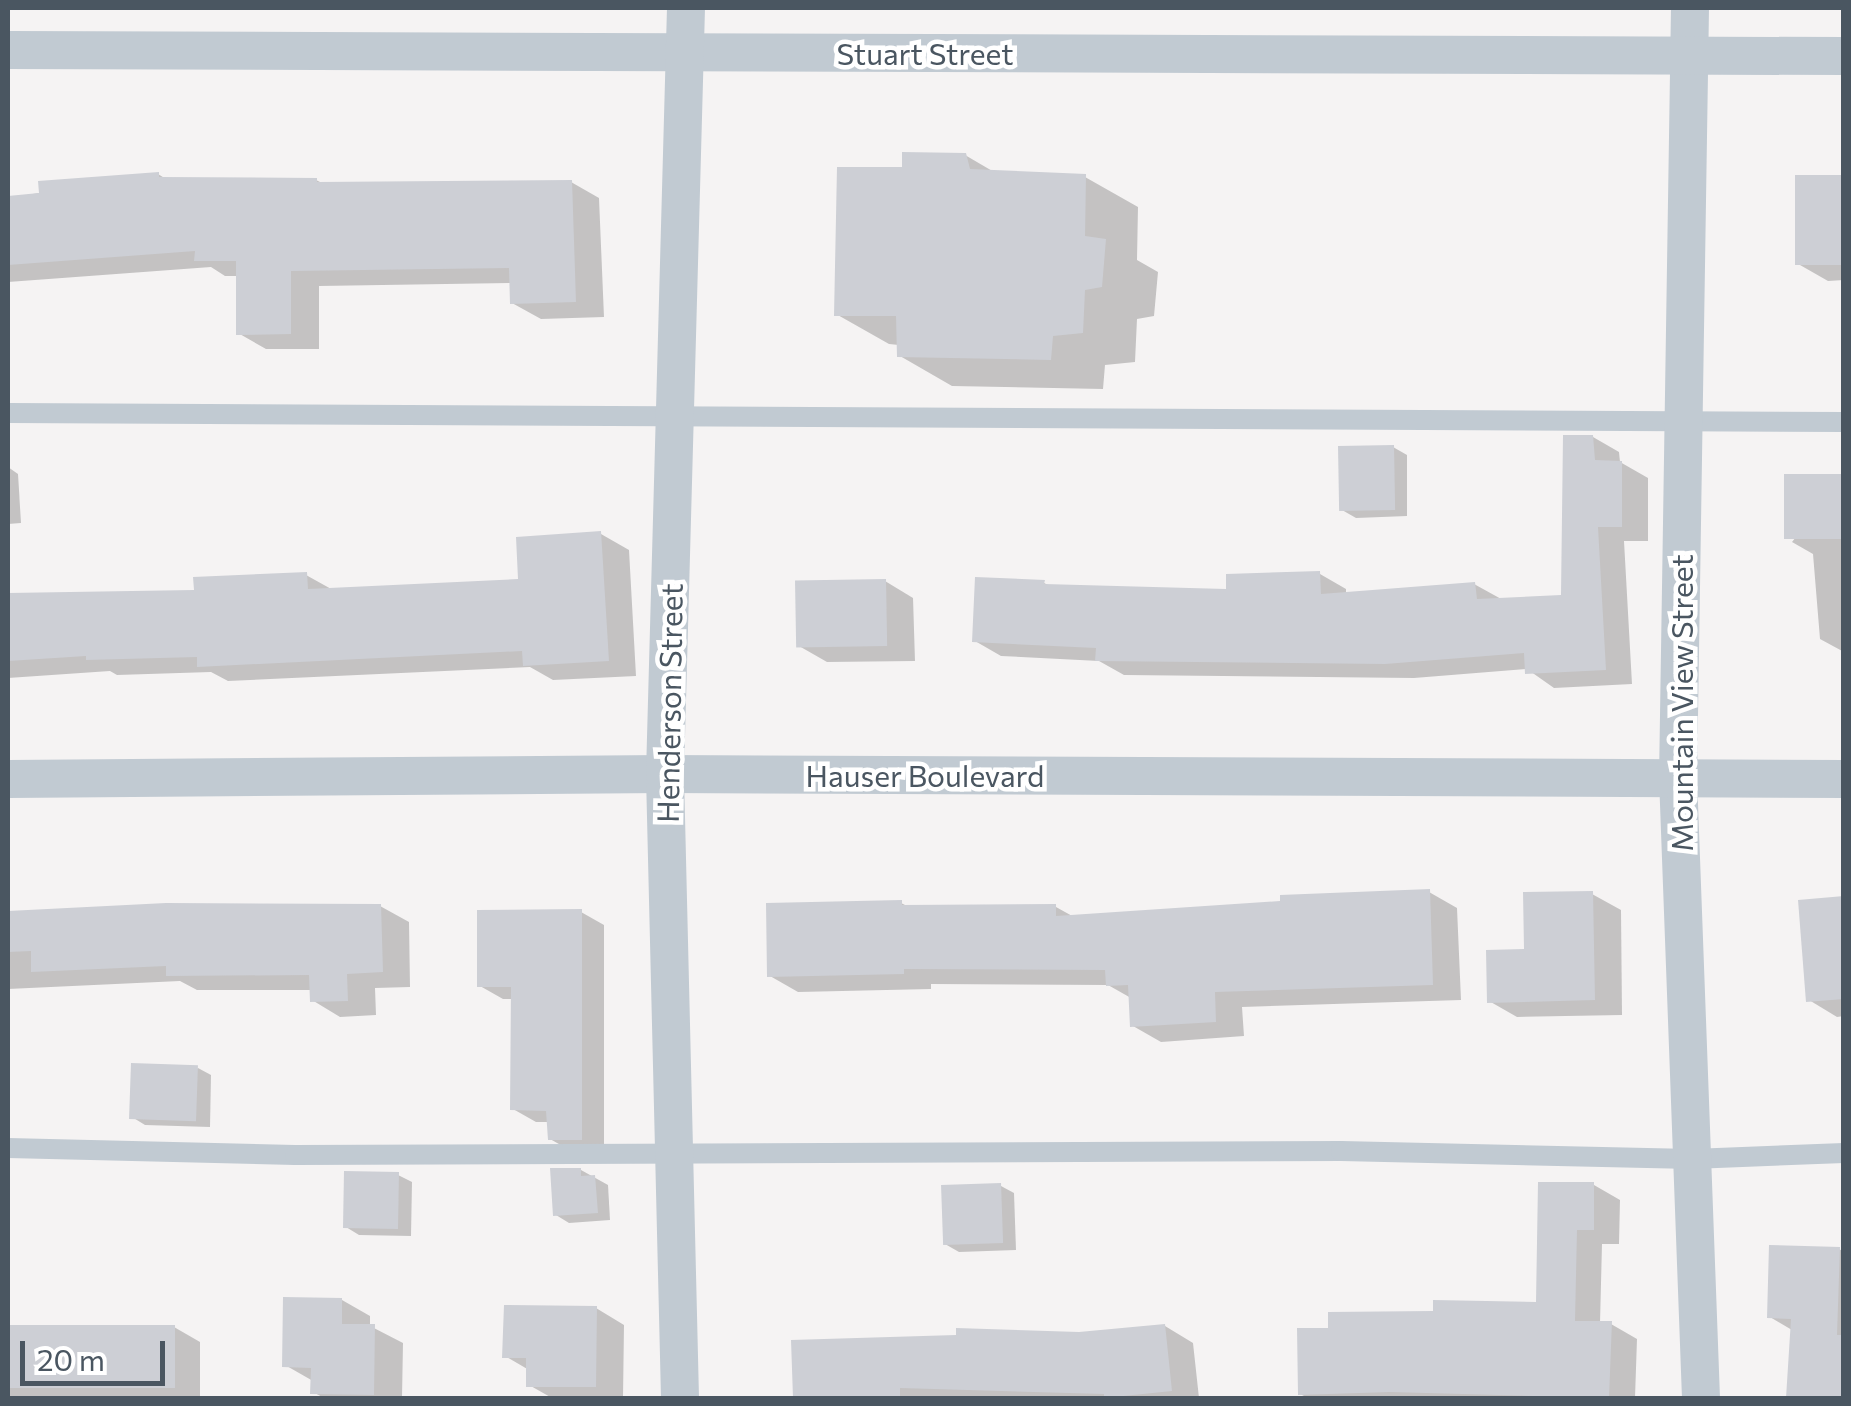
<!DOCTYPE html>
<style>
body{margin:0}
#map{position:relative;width:1851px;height:1406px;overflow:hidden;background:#f5f3f3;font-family:Commissioner,sans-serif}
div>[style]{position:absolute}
.shadow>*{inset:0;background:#0003}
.building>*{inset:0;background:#cdcfd5;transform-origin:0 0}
.service>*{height:20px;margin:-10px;padding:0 10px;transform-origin:10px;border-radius:10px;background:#c1cad2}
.minor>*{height:38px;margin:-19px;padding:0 19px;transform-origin:19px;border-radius:19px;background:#c1cad2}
span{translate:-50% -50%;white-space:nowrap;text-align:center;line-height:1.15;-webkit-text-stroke:9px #fff;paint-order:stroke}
.street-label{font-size:30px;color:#4a5661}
.frame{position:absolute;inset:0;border:10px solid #4a5661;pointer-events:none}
.scale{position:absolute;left:20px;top:1341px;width:145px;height:45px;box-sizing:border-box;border:5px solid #4a5661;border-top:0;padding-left:12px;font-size:30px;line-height:35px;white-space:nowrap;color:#4a5661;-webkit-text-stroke:8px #fff;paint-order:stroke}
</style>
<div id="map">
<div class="shadow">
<div style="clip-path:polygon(965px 155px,994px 172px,1085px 177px,1138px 207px,1137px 260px,1158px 272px,1154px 316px,1137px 319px,1135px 362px,1105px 365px,1103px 389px,952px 386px,900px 356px,899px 345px,889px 344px,836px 314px,905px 170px)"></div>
<div style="clip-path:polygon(158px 174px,166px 179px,316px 180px,324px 184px,571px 182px,599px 198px,604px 317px,541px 319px,512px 303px,512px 283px,319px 286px,319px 349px,266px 349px,238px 333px,238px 276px,225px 276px,211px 267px,8px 282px,8px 198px)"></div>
<div style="clip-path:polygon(1844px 177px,1844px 280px,1828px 281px,1800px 265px)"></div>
<div style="clip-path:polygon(1593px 437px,1619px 452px,1620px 462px,1648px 478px,1648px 541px,1624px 541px,1632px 684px,1554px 688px,1527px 669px,1414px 678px,1124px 675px,1099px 661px,1001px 656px,975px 641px,1044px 583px,1052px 587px,1228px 591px,1320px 574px,1346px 589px,1346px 594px,1474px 584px,1503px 600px,1564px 597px)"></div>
<div style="clip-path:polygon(1393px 447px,1407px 455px,1407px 516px,1356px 518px,1342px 510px)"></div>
<div style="clip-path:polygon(8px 467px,18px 474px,21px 523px,8px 524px)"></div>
<div style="clip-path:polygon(1844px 476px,1844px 652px,1820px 639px,1813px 554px,1792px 542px)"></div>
<div style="clip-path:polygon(601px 534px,629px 550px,636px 676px,553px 680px,530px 667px,228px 681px,211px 672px,117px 675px,110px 671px,8px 678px,8px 596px,196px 592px,306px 575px,333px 590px,521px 581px)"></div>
<div style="clip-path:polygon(885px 581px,913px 598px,915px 661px,827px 662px,799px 646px)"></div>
<div style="clip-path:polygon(1429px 892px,1457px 908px,1461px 1000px,1242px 1007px,1244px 1036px,1161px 1042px,1133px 1026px,1131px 998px,1108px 985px,931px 984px,931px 989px,798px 992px,770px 976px,901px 903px,909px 907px,1056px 907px,1074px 917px)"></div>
<div style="clip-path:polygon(1592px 894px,1621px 910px,1622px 1015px,1517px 1017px,1489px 1001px,1527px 951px)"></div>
<div style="clip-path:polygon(1844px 899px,1844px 1016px,1837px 1017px,1809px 1000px)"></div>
<div style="clip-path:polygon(166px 905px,380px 906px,409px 922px,410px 987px,375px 988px,376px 1015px,340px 1017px,312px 1000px,312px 990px,197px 990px,180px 981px,8px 989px,8px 913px)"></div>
<div style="clip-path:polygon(581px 912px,604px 925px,604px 1152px,573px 1152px,550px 1139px,549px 1122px,536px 1122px,513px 1109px,513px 999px,503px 999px,480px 986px)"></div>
<div style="clip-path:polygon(198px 1068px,211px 1075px,210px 1127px,145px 1125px,132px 1117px)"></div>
<div style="clip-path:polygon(581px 1170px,608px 1185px,610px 1220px,569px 1223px,556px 1215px)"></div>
<div style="clip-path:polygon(398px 1175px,412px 1182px,411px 1236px,359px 1235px,346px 1227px)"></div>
<div style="clip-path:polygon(1594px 1185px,1620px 1200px,1619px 1244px,1602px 1244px,1600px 1324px,1611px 1324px,1637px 1339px,1635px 1398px,1308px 1398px,1300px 1394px,1331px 1330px,1538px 1305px)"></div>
<div style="clip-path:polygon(1001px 1186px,1014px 1193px,1016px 1250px,959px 1252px,945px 1244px)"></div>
<div style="clip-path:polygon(1839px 1249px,1844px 1252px,1844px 1398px,1790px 1398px,1792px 1330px,1770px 1317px)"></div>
<div style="clip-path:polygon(342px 1300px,370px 1316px,370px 1326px,403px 1343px,402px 1398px,324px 1398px,313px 1392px,313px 1381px,285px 1365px)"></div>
<div style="clip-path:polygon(596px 1308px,624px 1325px,623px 1398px,552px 1398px,529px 1385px,529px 1370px,505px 1356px)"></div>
<div style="clip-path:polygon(8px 1325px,174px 1327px,200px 1342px,200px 1398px,8px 1398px)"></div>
<div style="clip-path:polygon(1165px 1326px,1193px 1343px,1199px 1398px,795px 1398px,794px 1342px,1079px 1335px)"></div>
</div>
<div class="building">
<div style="clip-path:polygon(902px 152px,966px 153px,970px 169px,1086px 174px,1085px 236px,1106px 239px,1102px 287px,1085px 290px,1083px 333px,1053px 336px,1051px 360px,897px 357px,896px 316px,834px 316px,837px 167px,902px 167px)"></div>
<div style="clip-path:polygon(159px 172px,159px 177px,317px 178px,317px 182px,572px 180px,576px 302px,510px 304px,509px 268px,291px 271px,291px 334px,236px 335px,236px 261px,194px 261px,195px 251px,8px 265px,8px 196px,39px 193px,38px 181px)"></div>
<div style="left:1844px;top:175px;width:90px;height:49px;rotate:90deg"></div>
<div style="clip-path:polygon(1563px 435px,1593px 435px,1595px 460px,1622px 461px,1622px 527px,1598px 527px,1606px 670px,1525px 674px,1524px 653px,1385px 664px,1095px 661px,1096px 648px,972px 642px,975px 577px,1045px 580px,1044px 584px,1226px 589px,1226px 574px,1320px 571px,1321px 594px,1475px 582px,1477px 599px,1561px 595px)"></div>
<div style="left:1394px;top:445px;width:65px;height:56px;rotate:89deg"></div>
<div style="left:1844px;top:474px;width:65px;height:60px;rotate:90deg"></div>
<div style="clip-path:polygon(601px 531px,609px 661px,523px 666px,522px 651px,197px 667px,197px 657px,86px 660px,86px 656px,8px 661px,8px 593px,194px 590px,193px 577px,307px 572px,308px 589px,518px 579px,516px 537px)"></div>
<div style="left:886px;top:579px;width:67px;height:91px;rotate:89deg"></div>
<div style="clip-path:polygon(1430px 889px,1433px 985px,1215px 992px,1216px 1022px,1130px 1027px,1128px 985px,1106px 986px,1105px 970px,904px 969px,904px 974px,767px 977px,766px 903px,902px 900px,902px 905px,1056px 904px,1056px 916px,1280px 901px,1280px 895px)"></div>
<div style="clip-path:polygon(1593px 891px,1595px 1000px,1487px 1003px,1486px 950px,1524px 949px,1523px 892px)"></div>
<div style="clip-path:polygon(1844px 896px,1844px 999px,1806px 1002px,1798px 900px)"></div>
<div style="clip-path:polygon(166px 903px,381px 904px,383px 972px,347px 974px,348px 1001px,310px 1002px,309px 975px,166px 976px,166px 966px,31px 972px,31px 951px,8px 952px,8px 911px)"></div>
<div style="clip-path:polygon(582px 909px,582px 1140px,548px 1140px,546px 1111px,510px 1110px,511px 987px,477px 987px,477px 910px)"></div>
<div style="left:131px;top:1063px;width:67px;height:56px;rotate:2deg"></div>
<div style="clip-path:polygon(550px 1168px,581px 1168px,581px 1176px,595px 1175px,598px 1213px,553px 1216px)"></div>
<div style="left:344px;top:1171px;width:55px;height:57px;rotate:1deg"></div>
<div style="clip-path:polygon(1538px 1182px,1594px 1182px,1594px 1230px,1577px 1230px,1575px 1321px,1612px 1321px,1609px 1398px,1390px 1392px,1298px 1395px,1297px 1328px,1328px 1328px,1328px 1312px,1433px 1311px,1433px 1300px,1536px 1302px)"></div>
<div style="left:1001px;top:1183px;width:60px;height:60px;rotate:88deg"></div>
<div style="clip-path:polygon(1769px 1245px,1840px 1247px,1837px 1335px,1844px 1335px,1844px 1398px,1786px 1398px,1791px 1319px,1767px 1318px)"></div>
<div style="clip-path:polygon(283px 1297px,342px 1298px,342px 1324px,375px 1324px,374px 1395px,310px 1394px,311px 1368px,282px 1367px)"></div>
<div style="clip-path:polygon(504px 1305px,597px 1306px,596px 1387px,526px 1387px,526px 1358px,502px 1358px)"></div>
<div style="clip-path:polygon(1165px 1324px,1172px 1391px,1104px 1398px,1104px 1394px,900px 1388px,900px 1398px,793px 1398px,791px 1340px,956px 1335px,956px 1328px,1079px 1332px)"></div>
<div style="left:8px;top:1325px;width:167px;height:63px"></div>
</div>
<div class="service">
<div style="left:8px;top:413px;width:1836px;rotate:0.28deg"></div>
<div style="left:8px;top:1148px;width:287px;rotate:1.4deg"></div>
<div style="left:295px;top:1155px;width:1046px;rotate:-0.22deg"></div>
<div style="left:1341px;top:1151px;width:351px;rotate:1.3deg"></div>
<div style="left:1692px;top:1159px;width:152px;rotate:-2.3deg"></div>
</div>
<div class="minor">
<div style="left:1690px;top:8px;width:769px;rotate:90.89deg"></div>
<div style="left:1678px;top:777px;width:621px;rotate:87.88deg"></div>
<div style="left:8px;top:50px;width:1836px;rotate:0.19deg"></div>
<div style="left:8px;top:779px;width:657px;rotate:-0.44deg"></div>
<div style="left:665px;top:774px;width:1179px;rotate:0.24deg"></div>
<div style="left:680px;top:1398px;width:624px;rotate:-91.38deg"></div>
<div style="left:665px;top:774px;width:766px;rotate:-88.43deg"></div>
</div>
<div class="street-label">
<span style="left:925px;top:53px">Stuart Street</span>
<span style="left:669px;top:703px;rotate:-89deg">Henderson Street</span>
<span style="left:1681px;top:703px;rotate:-90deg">Mountain View Street</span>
<span style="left:925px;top:775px">Hauser Boulevard</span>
</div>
<div class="frame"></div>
<div class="scale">20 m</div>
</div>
